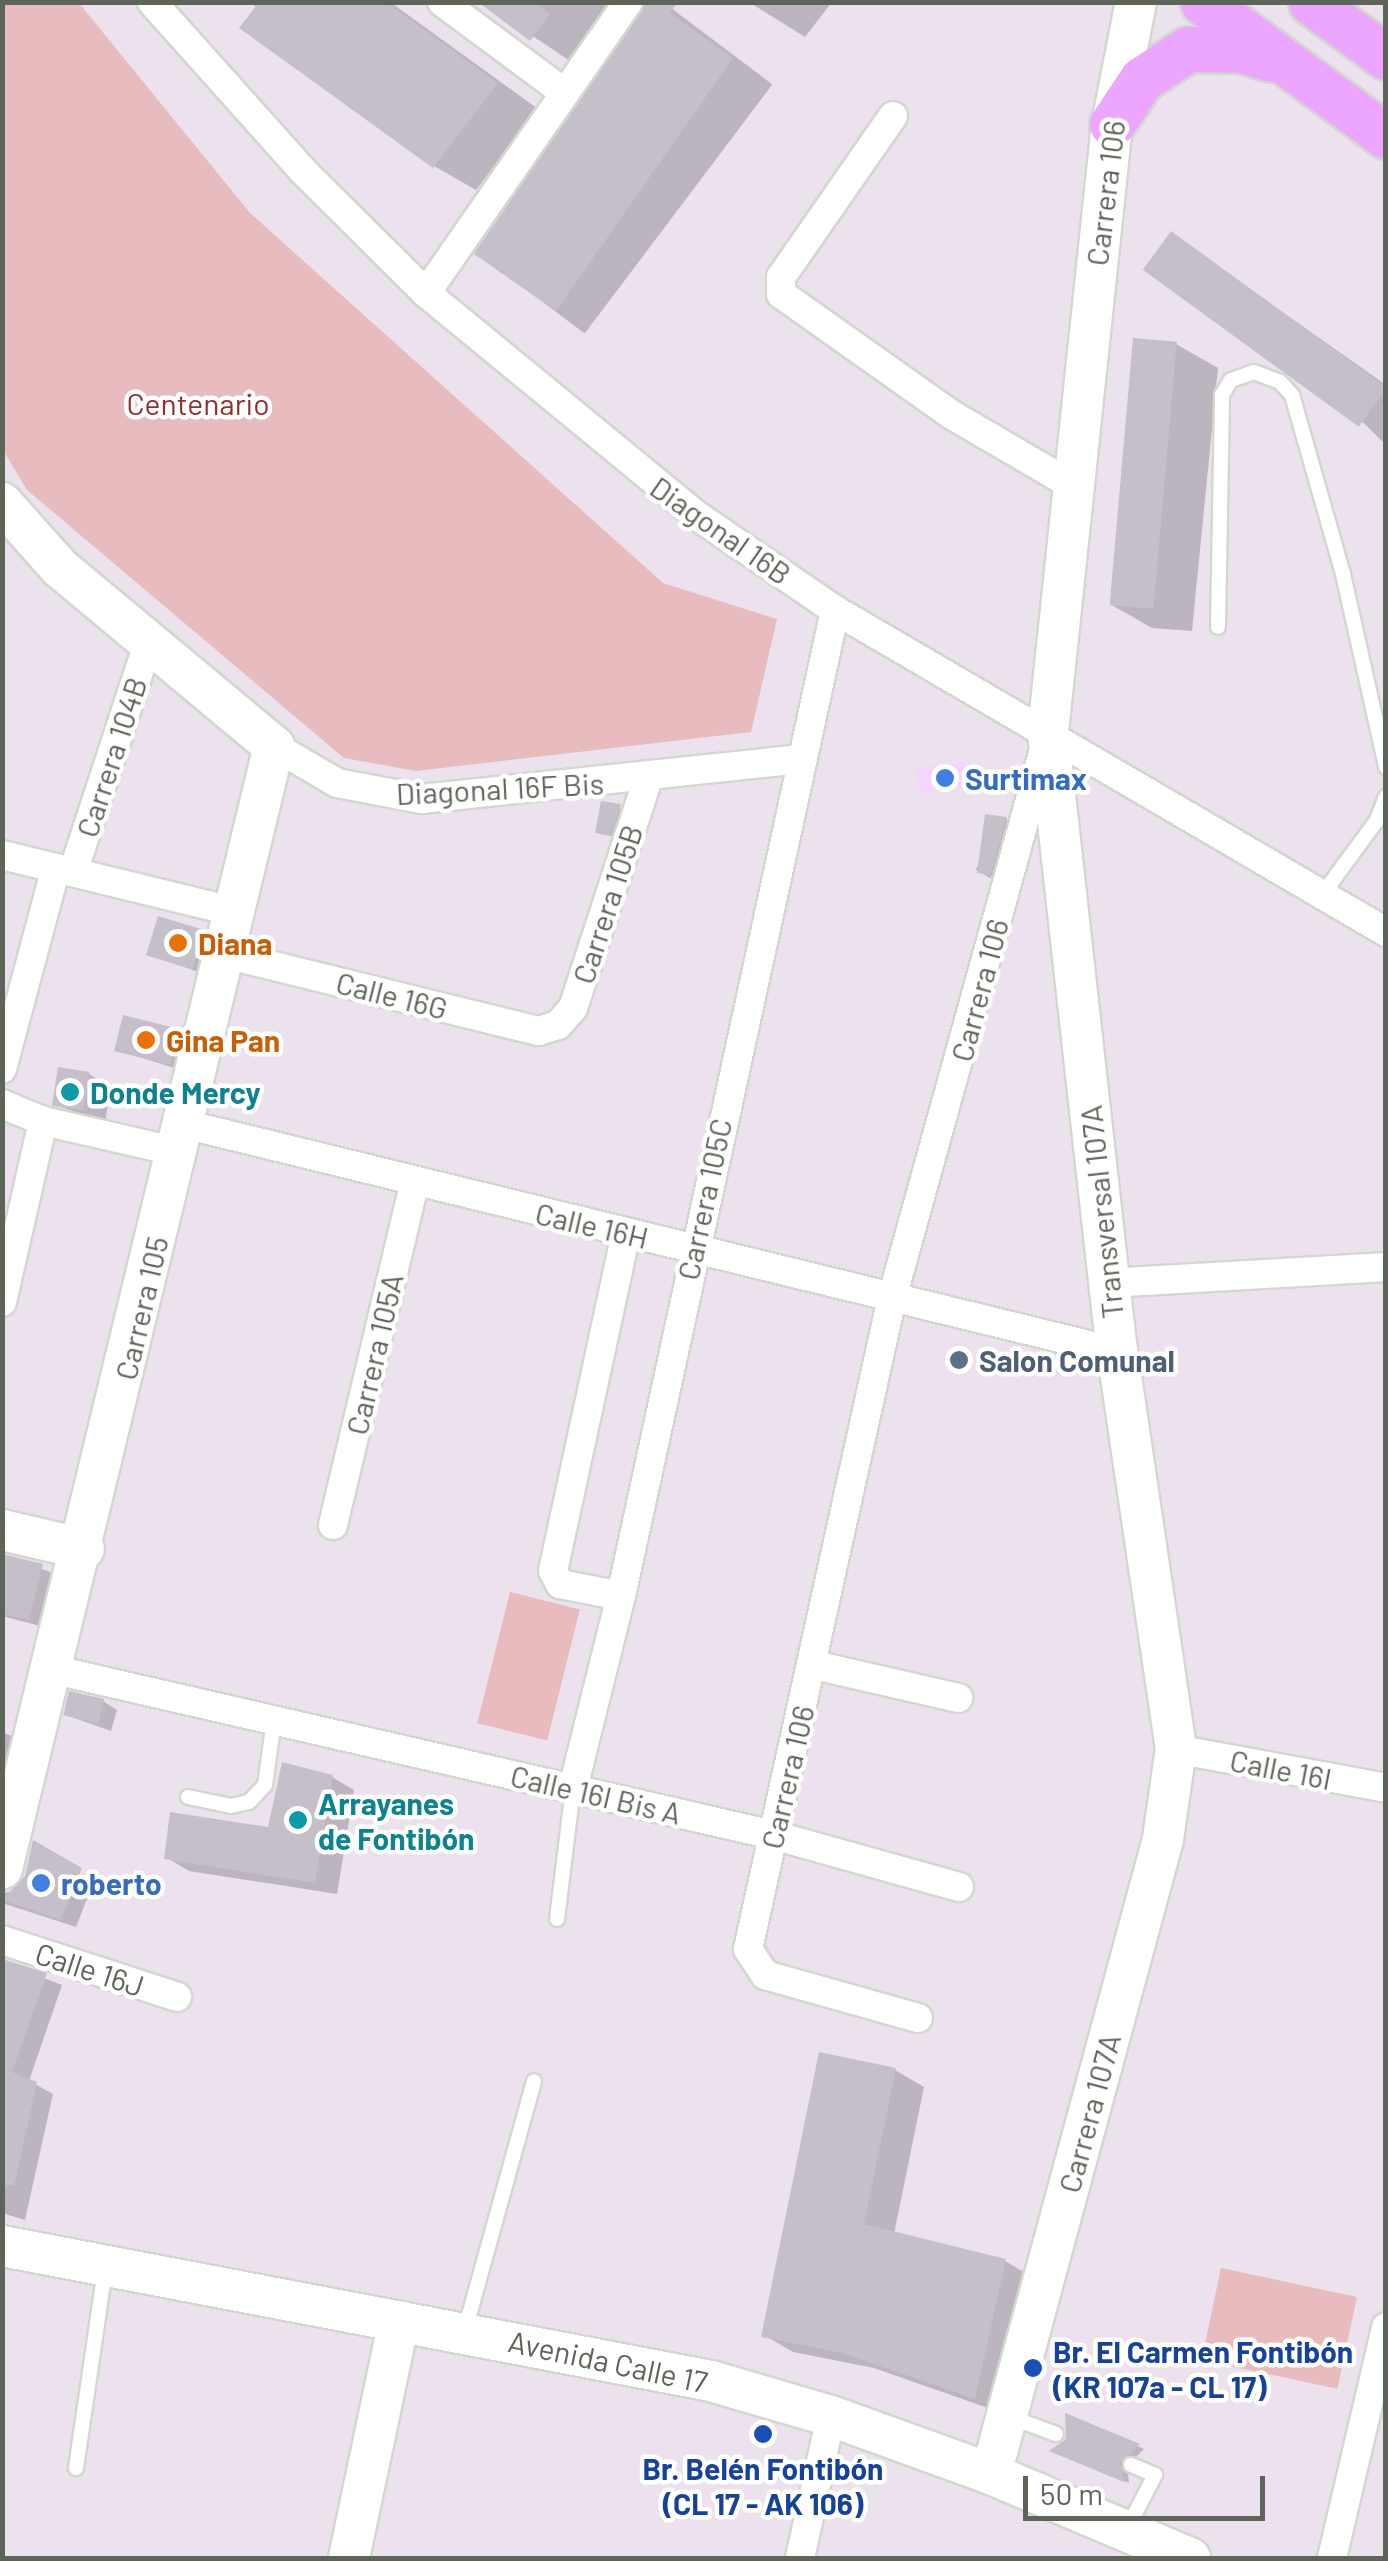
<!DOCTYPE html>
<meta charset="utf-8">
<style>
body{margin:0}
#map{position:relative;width:1388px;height:2561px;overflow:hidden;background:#ebe2ee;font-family:Barlow,sans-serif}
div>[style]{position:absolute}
.commercial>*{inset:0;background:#f3d6ff;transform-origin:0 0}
.green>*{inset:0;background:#e8bcbe;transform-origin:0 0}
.shadow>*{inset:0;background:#0003;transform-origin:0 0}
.building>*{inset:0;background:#c5bfc9;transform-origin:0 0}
.roads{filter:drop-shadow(2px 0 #d3d7d0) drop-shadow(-2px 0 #d3d7d0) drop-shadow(0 2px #d3d7d0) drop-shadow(0 -2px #d3d7d0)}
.lane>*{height:14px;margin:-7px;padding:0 7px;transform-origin:7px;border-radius:7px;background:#fff}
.street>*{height:28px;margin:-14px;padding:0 14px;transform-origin:14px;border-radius:14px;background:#fff}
.secondary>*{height:40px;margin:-20px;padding:0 20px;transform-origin:20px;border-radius:20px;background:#fff}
.primary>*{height:45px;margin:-22.5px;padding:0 22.5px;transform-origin:22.5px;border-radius:22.5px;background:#eca6ff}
.dots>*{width:28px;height:28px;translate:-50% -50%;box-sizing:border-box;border:5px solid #fff;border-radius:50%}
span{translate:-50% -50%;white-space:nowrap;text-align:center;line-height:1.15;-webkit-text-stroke:9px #fff;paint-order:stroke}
.street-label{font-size:30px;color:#5f645a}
.park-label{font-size:30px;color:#8e2f30}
.shop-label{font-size:30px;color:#366cbe;font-weight:700}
.left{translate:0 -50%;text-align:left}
.food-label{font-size:30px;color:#c56008;font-weight:700}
.culture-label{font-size:30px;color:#0d838f;font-weight:700}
.service-label{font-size:30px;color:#4e5e75;font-weight:700}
.transit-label{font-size:30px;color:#164399;font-weight:700}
.frame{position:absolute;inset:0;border:5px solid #5f645a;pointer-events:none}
.scale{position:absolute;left:1023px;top:2476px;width:242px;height:45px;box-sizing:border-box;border:5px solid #5f645a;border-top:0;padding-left:12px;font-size:30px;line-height:35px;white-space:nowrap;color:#5f645a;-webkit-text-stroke:8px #fff;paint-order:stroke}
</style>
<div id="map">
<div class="commercial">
<div style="left:970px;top:761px;width:26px;height:54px;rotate:83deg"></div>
</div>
<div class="green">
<div style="clip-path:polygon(3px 2px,79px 3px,250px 213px,663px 583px,777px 619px,751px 732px,416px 771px,344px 758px,27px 490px,3px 450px)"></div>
<div style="left:510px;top:1592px;width:72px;height:135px;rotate:14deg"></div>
<div style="left:1221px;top:2268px;width:139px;height:94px;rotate:12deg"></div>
</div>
<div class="shadow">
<div style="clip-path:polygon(250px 2px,390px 2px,538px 109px,476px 190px,434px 166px)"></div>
<div style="clip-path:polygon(482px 2px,619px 2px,573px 63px)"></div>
<div style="left:663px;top:2px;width:137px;height:312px;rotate:37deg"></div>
<div style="clip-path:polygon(749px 2px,832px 2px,805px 37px)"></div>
<div style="clip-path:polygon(1172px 234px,1386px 385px,1386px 445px)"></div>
<div style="clip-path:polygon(1176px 344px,1218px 368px,1192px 631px,1152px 628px,1110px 604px)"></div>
<div style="clip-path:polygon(603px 804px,626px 810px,617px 838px,598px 832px)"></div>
<div style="left:1006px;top:819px;width:17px;height:59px;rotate:31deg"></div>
<div style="clip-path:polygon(204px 932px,219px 940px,210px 976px,150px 955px)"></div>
<div style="clip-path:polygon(178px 1031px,192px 1039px,184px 1071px,117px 1050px)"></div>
<div style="clip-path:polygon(89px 1074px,111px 1087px,105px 1123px,53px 1104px)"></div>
<div style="clip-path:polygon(2px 1555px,56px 1574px,44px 1627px,2px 1616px)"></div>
<div style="clip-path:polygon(103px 1701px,117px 1710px,111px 1731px,66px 1715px)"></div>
<div style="clip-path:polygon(2px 1732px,14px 1737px,2px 1792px)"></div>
<div style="clip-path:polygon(332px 1777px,354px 1790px,337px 1894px,189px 1871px,167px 1858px,270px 1830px)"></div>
<div style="clip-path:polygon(76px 1883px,90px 1891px,76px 1927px,2px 1903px,2px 1893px)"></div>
<div style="clip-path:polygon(2px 1962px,62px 1985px,29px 2081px,53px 2094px,25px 2220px,2px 2213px)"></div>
<div style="clip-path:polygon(895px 2070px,924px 2087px,894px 2234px,1005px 2261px,1034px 2278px,1005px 2414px,874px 2368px,793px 2352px,764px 2335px)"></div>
<div style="clip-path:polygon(1068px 2417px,1144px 2449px,1127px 2466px,1129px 2483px,1058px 2454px,1068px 2440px)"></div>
</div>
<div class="building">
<div style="clip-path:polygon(259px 2px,386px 2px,498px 83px,433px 168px,239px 28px)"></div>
<div style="clip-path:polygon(478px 2px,535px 2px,550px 14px,530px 41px)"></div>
<div style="clip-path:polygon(645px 2px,678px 2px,670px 13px,733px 58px,556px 311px,474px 254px)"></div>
<div style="left:1171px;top:231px;width:267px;height:48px;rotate:36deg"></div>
<div style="left:1133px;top:338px;width:44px;height:268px;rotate:5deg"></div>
<div style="clip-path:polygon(601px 801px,621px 804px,611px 836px,595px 833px)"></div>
<div style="clip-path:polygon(985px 814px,1007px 817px,991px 875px,977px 873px)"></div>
<div style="left:158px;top:916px;width:49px;height:41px;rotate:17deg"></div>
<div style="left:123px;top:1015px;width:58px;height:37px;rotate:14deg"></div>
<div style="left:58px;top:1067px;width:32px;height:39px;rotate:9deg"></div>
<div style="clip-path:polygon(2px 1554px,43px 1564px,29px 1620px,2px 1614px)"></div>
<div style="left:69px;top:1691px;width:36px;height:25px;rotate:13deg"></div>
<div style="clip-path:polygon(282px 1762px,333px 1775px,315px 1883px,164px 1859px,170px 1812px,268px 1827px)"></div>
<div style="clip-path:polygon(33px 1840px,82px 1868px,61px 1920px,2px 1900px,25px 1876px)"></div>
<div style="clip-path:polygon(2px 1959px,47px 1973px,12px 2072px,37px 2082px,14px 2186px,2px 2185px)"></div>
<div style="clip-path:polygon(819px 2052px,896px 2068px,864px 2224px,1006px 2259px,975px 2399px,842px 2353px,761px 2337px)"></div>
<div style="clip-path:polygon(1065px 2413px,1140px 2444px,1121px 2462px,1124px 2482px,1049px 2451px,1066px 2439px)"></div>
</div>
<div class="roads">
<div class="lane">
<div style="left:1218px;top:627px;width:232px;rotate:-89deg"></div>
<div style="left:1222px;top:395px;width:17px;rotate:-59deg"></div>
<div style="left:1231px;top:380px;width:24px;rotate:-19deg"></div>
<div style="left:1254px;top:372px;width:28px;rotate:21deg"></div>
<div style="left:1280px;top:382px;width:18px;rotate:47deg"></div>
<div style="left:1292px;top:395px;width:186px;rotate:74.1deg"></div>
<div style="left:1343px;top:574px;width:198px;rotate:77.4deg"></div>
<div style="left:1322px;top:895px;width:93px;rotate:-53.7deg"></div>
<div style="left:1377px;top:820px;width:25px;rotate:-69deg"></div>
<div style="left:188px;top:1797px;width:44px;rotate:11.8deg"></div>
<div style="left:231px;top:1806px;width:18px;rotate:-13deg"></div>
<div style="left:249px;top:1802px;width:23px;rotate:-47deg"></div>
<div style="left:265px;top:1785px;width:66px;rotate:-82.1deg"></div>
<div style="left:557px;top:1919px;width:132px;rotate:-83deg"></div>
<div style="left:465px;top:2330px;width:258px;rotate:-74.5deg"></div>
<div style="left:1010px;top:2417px;width:49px;rotate:20.3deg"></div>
<div style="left:76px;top:2468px;width:200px;rotate:-81.7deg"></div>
<div style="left:1128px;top:2527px;width:59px;rotate:-62.6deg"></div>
<div style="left:1155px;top:2475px;width:26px;rotate:-157deg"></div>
</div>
<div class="street">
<div style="left:152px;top:2px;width:225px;rotate:48.2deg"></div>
<div style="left:302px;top:170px;width:175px;rotate:44.8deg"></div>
<div style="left:426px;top:293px;width:353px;rotate:39.4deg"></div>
<div style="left:699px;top:517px;width:165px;rotate:34.4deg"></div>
<div style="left:835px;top:610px;width:638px;rotate:30.3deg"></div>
<div style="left:442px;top:2px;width:153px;rotate:36.5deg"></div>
<div style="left:893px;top:116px;width:196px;rotate:124.8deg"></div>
<div style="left:781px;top:277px;width:17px;rotate:90deg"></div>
<div style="left:781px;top:294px;width:209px;rotate:35.3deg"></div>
<div style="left:952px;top:415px;width:139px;rotate:30.3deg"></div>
<div style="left:426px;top:293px;width:354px;rotate:-55.2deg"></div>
<div style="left:274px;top:746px;width:73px;rotate:30.4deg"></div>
<div style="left:337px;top:783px;width:86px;rotate:10.8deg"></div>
<div style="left:421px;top:799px;width:383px;rotate:-6deg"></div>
<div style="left:2px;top:855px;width:240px;rotate:13.7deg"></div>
<div style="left:73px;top:872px;width:243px;rotate:-71.8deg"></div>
<div style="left:225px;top:954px;width:323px;rotate:13.8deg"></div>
<div style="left:539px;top:1031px;width:20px;rotate:-18deg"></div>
<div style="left:558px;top:1025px;width:23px;rotate:-49deg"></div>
<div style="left:573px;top:1008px;width:242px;rotate:-71.9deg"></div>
<div style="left:2px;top:1069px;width:208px;rotate:-75deg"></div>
<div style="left:2px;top:1104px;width:44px;rotate:22.5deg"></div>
<div style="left:43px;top:1121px;width:139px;rotate:12.9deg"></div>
<div style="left:184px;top:1124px;width:960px;rotate:13.73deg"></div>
<div style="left:1109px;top:1283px;width:277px;rotate:-3.3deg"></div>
<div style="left:2px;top:1302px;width:186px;rotate:-77.2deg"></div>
<div style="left:333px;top:1525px;width:353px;rotate:-76.6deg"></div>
<div style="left:621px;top:1596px;width:62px;rotate:-168.9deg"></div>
<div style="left:560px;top:1584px;width:15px;rotate:-118deg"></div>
<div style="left:553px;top:1571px;width:346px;rotate:-77.8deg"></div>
<div style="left:814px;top:1665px;width:148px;rotate:12.9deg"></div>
<div style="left:55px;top:1670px;width:737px;rotate:12.94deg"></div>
<div style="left:773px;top:1835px;width:193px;rotate:15.6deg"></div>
<div style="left:1176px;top:1749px;width:214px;rotate:10.5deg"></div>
<div style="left:573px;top:1788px;width:198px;rotate:-76deg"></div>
<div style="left:621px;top:1596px;width:1009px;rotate:-77.75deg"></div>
<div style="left:2px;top:1940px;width:184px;rotate:18deg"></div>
<div style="left:918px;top:2018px;width:159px;rotate:-164.3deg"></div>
<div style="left:765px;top:1975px;width:31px;rotate:-123deg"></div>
<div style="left:748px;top:1949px;width:667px;rotate:-77.53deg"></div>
<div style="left:892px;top:1298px;width:566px;rotate:-74.51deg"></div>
<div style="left:800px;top:2558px;width:145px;rotate:-77.7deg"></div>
<div style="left:1332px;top:2558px;width:237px;rotate:-76.8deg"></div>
</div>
<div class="secondary">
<div style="left:2px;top:503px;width:87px;rotate:48.3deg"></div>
<div style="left:60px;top:568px;width:278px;rotate:39.8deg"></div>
<div style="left:274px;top:746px;width:1155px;rotate:103.62deg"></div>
<div style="left:2px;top:1530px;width:84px;rotate:13deg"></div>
<div style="left:2px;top:2246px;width:722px;rotate:10.78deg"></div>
<div style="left:711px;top:2381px;width:125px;rotate:16.3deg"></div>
<div style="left:831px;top:2416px;width:170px;rotate:19.9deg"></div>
<div style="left:991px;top:2474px;width:216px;rotate:22.9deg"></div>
<div style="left:991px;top:2474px;width:658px;rotate:-74.84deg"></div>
<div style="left:1163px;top:1839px;width:91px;rotate:-81.8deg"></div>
<div style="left:1176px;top:1749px;width:418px;rotate:-98.4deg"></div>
<div style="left:1115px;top:1335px;width:607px;rotate:-96.34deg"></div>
<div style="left:1048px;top:732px;width:611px;rotate:-83.99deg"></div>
<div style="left:1112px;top:124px;width:124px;rotate:-78.9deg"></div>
<div style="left:349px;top:2558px;width:242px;rotate:-78.1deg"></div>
</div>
<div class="primary">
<div style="left:1203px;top:2px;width:227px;rotate:36.2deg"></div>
<div style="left:1311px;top:2px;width:93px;rotate:36.3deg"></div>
<div style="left:1112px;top:124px;width:54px;rotate:-56.3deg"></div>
<div style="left:1142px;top:79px;width:55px;rotate:-33.1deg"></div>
<div style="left:1188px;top:49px;width:53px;rotate:1.1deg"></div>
<div style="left:1241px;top:50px;width:30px;rotate:17deg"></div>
</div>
</div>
<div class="dots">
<div style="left:945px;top:778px;background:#3f7fe0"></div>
<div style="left:178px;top:943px;background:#e8710a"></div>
<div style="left:146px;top:1040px;background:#e8710a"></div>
<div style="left:70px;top:1092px;background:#0f9aa8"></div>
<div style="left:959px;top:1360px;background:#5c6f8a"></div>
<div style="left:298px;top:1820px;background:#0f9aa8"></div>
<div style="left:41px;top:1883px;background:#3f7fe0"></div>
<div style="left:1033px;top:2368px;background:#1a4fb4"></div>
<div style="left:763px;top:2434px;background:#1a4fb4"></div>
</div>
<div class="street-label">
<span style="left:1105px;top:193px;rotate:-83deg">Carrera 106</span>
<span style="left:721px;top:530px;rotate:35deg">Diagonal 16B</span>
<span style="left:111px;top:757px;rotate:-72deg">Carrera 104B</span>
<span style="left:500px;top:788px;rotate:-3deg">Diagonal 16F Bis</span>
<span style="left:607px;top:904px;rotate:-72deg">Carrera 105B</span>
<span style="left:979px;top:990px;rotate:-75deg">Carrera 106</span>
<span style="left:392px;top:995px;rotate:14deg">Calle 16G</span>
<span style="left:704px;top:1199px;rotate:-78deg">Carrera 105C</span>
<span style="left:1101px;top:1212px;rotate:-96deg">Transversal 107A</span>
<span style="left:592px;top:1225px;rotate:13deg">Calle 16H</span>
<span style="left:141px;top:1308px;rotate:-77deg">Carrera 105</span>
<span style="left:374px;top:1354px;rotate:-77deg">Carrera 105A</span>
<span style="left:1281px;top:1769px;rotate:11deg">Calle 16I</span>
<span style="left:787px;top:1777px;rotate:-77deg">Carrera 106</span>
<span style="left:596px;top:1794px;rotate:13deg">Calle 16I Bis A</span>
<span style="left:90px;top:1969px;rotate:18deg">Calle 16J</span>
<span style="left:1089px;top:2113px;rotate:-75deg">Carrera 107A</span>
<span style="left:608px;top:2361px;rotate:12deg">Avenida Calle 17</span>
</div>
<div class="park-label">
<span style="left:198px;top:403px">Centenario</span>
</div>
<div class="shop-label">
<span class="left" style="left:965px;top:778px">Surtimax</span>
<span class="left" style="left:61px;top:1883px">roberto</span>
</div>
<div class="food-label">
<span class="left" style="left:198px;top:943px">Diana</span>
<span class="left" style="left:166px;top:1040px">Gina Pan</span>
</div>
<div class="culture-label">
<span class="left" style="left:90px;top:1092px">Donde Mercy</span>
<span class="left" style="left:318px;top:1820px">Arrayanes<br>de Fontibón</span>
</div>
<div class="service-label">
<span class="left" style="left:979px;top:1360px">Salon Comunal</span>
</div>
<div class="transit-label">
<span class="left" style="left:1053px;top:2368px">Br. El Carmen Fontibón<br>(KR 107a - CL 17)</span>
<span style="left:763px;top:2485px">Br. Belén Fontibón<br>(CL 17 - AK 106)</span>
</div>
<div class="frame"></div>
<div class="scale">50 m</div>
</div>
